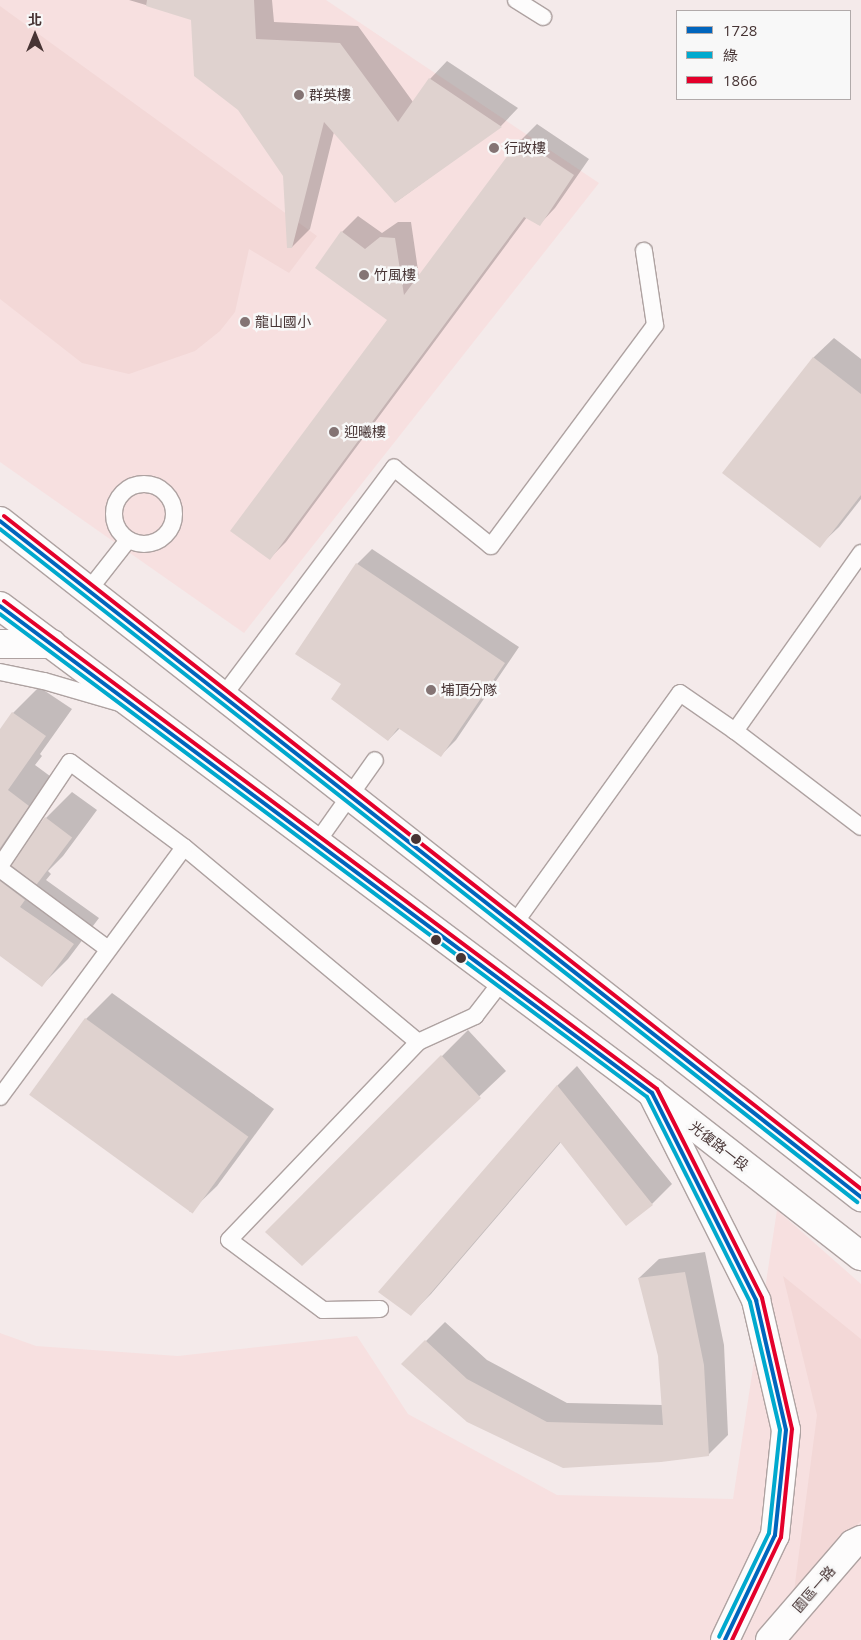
<!DOCTYPE html>
<meta charset="utf-8">
<style>
body{margin:0}
#map{position:relative;width:861px;height:1640px;overflow:hidden;background:#f4eaea;font-family:"Open Sans","Noto Sans TC",sans-serif}
div>[style]{position:absolute}
.built>*{inset:0;background:#f7e0e0}
.green>*{inset:0;background:#f3d8d7}
.shadow>*{inset:0;background:#0003}
.building>*{inset:0;background:#dfd2cf;transform-origin:0 0}
.roads{filter:drop-shadow(1px 0 #aea2a1) drop-shadow(-1px 0 #aea2a1) drop-shadow(0 1px #aea2a1) drop-shadow(0 -1px #aea2a1)}
.service>*{height:16px;margin:-8px;padding:0 8px;transform-origin:8px;border-radius:8px;background:#fdfcfc}
.service>.ring{margin:-8px;padding:0;box-sizing:content-box;background:none;border:16px solid #fdfcfc;border-radius:50%}
.tertiary>*{height:28px;margin:-14px;padding:0 14px;transform-origin:14px;border-radius:14px;background:#fdfcfc}
.secondary>*{height:28px;margin:-14px;padding:0 14px;transform-origin:14px;border-radius:14px;background:#fdfcfc}
.motorway>*{height:28px;margin:-14px;padding:0 14px;transform-origin:14px;border-radius:14px;background:#fdfcfc}
.bus-1>*{height:4px;margin:-2px;padding:0 2px;transform-origin:2px;border-radius:2px;background:#0065bd}
.bus-2>*{height:4px;margin:-2px;padding:0 2px;transform-origin:2px;border-radius:2px;background:#00a9ce}
.bus-3>*{height:4px;margin:-2px;padding:0 2px;transform-origin:2px;border-radius:2px;background:#e4002b}
.dots>*{width:14px;height:14px;translate:-50% -50%;box-sizing:border-box;border:2px solid #f8f8f8;border-radius:50%}
span{translate:-50% -50%;white-space:nowrap;text-align:center;line-height:1.15;-webkit-text-stroke:5px #f8f8f8;paint-order:stroke}
.poi-label{font-size:14px;color:#473434}
.left{translate:0 -50%;text-align:left}
.street-label{font-size:14px;color:#473434}
.legend{position:absolute;left:676px;top:10px;width:175px;height:90px;box-sizing:border-box;background:#f8f8f8;border:1px solid #b1aaaa;margin:0;padding:6px 9px;list-style:none;font-size:15px;color:#473434}
.legend li{display:flex;align-items:center;gap:10px;height:25px}
.legend b{width:25px;border:1px solid #b1aaaa}
.north{position:absolute;left:10px;top:10px;width:50px;height:50px;-webkit-text-stroke:4px #f8f8f8;paint-order:stroke;rotate:0deg;font-size:14px;font-weight:700;line-height:20px;text-align:center;color:#473434}
.north::after{content:'';display:block;margin:auto;width:18px;height:22px;background:#473434;clip-path:polygon(50% 0,100% 100%,50% 72%,0 100%)}
</style>
<div id="map">
<div class="built">
<div style="clip-path:polygon(0 0,326px 0,599px 183px,244px 633px,0 462px)"></div>
<div style="clip-path:polygon(777px 1210px,861px 1284px,861px 1640px,0 1640px,0 1333px,36px 1346px,178px 1356px,357px 1336px,408px 1414px,557px 1495px,733px 1499px)"></div>
</div>
<div class="green">
<div style="clip-path:polygon(0 6px,317px 236px,289px 273px,249px 249px,235px 312px,220px 331px,195px 351px,129px 374px,82px 363px,0 299px)"></div>
<div style="clip-path:polygon(783px 1276px,861px 1339px,861px 1521px,794px 1591px,817px 1415px)"></div>
</div>
<div class="shadow">
<div style="clip-path:polygon(129px 0,272px 0,274px 22px,358px 26px,413px 102px,430px 79px,447px 61px,518px 108px,501px 126px,396px 202px,334px 132px,310px 229px,292px 247px,284px 175px,193px 19px)"></div>
<div style="clip-path:polygon(537px 124px,589px 159px,555px 208px,539px 225px,527px 217px,286px 542px,270px 558px,388px 319px,342px 232px,358px 216px,382px 233px,398px 222px,411px 222px,419px 277px,521px 140px)"></div>
<div style="clip-path:polygon(834px 338px,861px 359px,861px 499px,839px 527px,819px 546px,724px 473px,814px 357px)"></div>
<div style="clip-path:polygon(372px 549px,519px 647px,456px 740px,441px 755px,400px 728px,388px 740px,342px 684px,357px 564px)"></div>
<div style="clip-path:polygon(39px 687px,72px 709px,40px 754px,42px 756px,35px 765px,54px 779px,16px 846px,23px 852px,46px 818px,72px 792px,97px 810px,63px 856px,48px 871px,51px 874px,46px 880px,99px 918px,68px 959px,42px 985px,0 954px,0 731px,13px 713px)"></div>
<div style="clip-path:polygon(112px 993px,274px 1109px,217px 1186px,190px 1212px,86px 1019px)"></div>
<div style="clip-path:polygon(468px 1030px,506px 1071px,302px 1264px,267px 1232px)"></div>
<div style="clip-path:polygon(577px 1066px,672px 1184px,652px 1204px,561px 1142px,431px 1294px,411px 1314px,380px 1291px,558px 1085px)"></div>
<div style="clip-path:polygon(705px 1252px,724px 1345px,728px 1435px,708px 1455px,563px 1467px,403px 1364px,445px 1322px,487px 1360px,567px 1403px,663px 1405px,659px 1356px,639px 1278px,659px 1259px)"></div>
</div>
<div class="building">
<div style="clip-path:polygon(147px 0,254px 0,256px 39px,340px 43px,398px 122px,429px 78px,502px 127px,395px 203px,324px 122px,292px 248px,287px 248px,283px 176px,238px 110px,194px 76px,191px 20px,146px 6px)"></div>
<div style="clip-path:polygon(520px 139px,574px 175px,540px 226px,524px 217px,270px 560px,230px 531px,387px 320px,315px 268px,341px 231px,365px 249px,380px 237px,395px 238px,404px 295px)"></div>
<div style="clip-path:polygon(813px 357px,861px 394px,861px 495px,820px 548px,722px 473px)"></div>
<div style="clip-path:polygon(356px 563px,505px 663px,441px 757px,398px 728px,388px 741px,331px 699px,341px 684px,295px 654px)"></div>
<div style="clip-path:polygon(12px 712px,46px 736px,8px 790px,29px 806px,0 848px,0 729px)"></div>
<div style="left:45px;top:817px;width:34px;height:59px;rotate:37deg"></div>
<div style="clip-path:polygon(0 881px,25px 900px,20px 907px,74px 944px,42px 987px,0 956px)"></div>
<div style="left:85px;top:1018px;width:202px;height:95px;rotate:36deg"></div>
<div style="clip-path:polygon(441px 1055px,481px 1098px,302px 1266px,265px 1232px)"></div>
<div style="clip-path:polygon(557px 1085px,653px 1205px,626px 1226px,560px 1142px,411px 1316px,378px 1292px)"></div>
<div style="clip-path:polygon(685px 1272px,704px 1365px,709px 1456px,661px 1462px,563px 1468px,467px 1422px,401px 1364px,425px 1340px,467px 1379px,547px 1422px,663px 1425px,658px 1356px,638px 1278px)"></div>
</div>
<div class="roads">
<div class="service">
<div style="left:516px;top:0;width:32px;rotate:32deg"></div>
<div class="ring" style="left:114px;top:484px;width:44px;height:44px"></div>
<div style="left:88px;top:591px;width:65px;rotate:-51.9deg"></div>
<div style="left:0;top:672px;width:45px;rotate:11.6deg"></div>
<div style="left:44px;top:681px;width:78px;rotate:16.3deg"></div>
<div style="left:224px;top:695px;width:284px;rotate:-53.2deg"></div>
<div style="left:394px;top:468px;width:124px;rotate:38.8deg"></div>
<div style="left:491px;top:546px;width:275px;rotate:-53.4deg"></div>
<div style="left:655px;top:325px;width:75px;rotate:-98.5deg"></div>
<div style="left:735px;top:731px;width:158px;rotate:37.3deg"></div>
<div style="left:317px;top:842px;width:100px;rotate:-54.7deg"></div>
<div style="left:0;top:866px;width:125px;rotate:-56.1deg"></div>
<div style="left:70px;top:762px;width:142px;rotate:36.7deg"></div>
<div style="left:184px;top:847px;width:305px;rotate:39.8deg"></div>
<div style="left:418px;top:1042px;width:63px;rotate:-24.5deg"></div>
<div style="left:475px;top:1016px;width:44px;rotate:-52.4deg"></div>
<div style="left:0;top:869px;width:134px;rotate:36.5deg"></div>
<div style="left:514px;top:924px;width:284px;rotate:-54.3deg"></div>
<div style="left:680px;top:693px;width:67px;rotate:34.6deg"></div>
<div style="left:735px;top:731px;width:218px;rotate:-54.7deg"></div>
<div style="left:0;top:1097px;width:310px;rotate:-53.6deg"></div>
<div style="left:380px;top:1309px;width:57px;rotate:179deg"></div>
<div style="left:323px;top:1310px;width:117px;rotate:-143.3deg"></div>
<div style="left:229px;top:1240px;width:274px;rotate:-46.3deg"></div>
</div>
<div class="tertiary">
<div style="left:652px;top:1093px;width:232px;rotate:63.3deg"></div>
<div style="left:756px;top:1300px;width:133px;rotate:77deg"></div>
<div style="left:786px;top:1430px;width:106px;rotate:96deg"></div>
<div style="left:775px;top:1535px;width:116px;rotate:115.5deg"></div>
<div style="left:770px;top:1640px;width:127px;rotate:-49.2deg"></div>
<div style="left:853px;top:1544px;width:9px;rotate:-27deg"></div>
</div>
<div class="secondary">
<div style="left:0;top:521px;width:1095px;rotate:38.14deg"></div>
<div style="left:0;top:606px;width:814px;rotate:36.76deg"></div>
<div style="left:652px;top:1093px;width:265px;rotate:38deg"></div>
</div>
<div class="motorway">
<div style="left:0;top:644px;width:52px"></div>
</div>
</div>
<div class="bus-1">
<div style="left:0;top:521px;width:1095px;rotate:38.14deg"></div>
<div style="left:0;top:606px;width:814px;rotate:36.76deg"></div>
<div style="left:652px;top:1093px;width:232px;rotate:63.3deg"></div>
<div style="left:756px;top:1300px;width:133px;rotate:77deg"></div>
<div style="left:786px;top:1430px;width:106px;rotate:96deg"></div>
<div style="left:775px;top:1535px;width:116px;rotate:115.5deg"></div>
</div>
<div class="bus-2">
<div style="left:0;top:529px;width:1090px;rotate:38.14deg"></div>
<div style="left:0;top:614px;width:807px;rotate:36.74deg"></div>
<div style="left:647px;top:1097px;width:229px;rotate:63.3deg"></div>
<div style="left:750px;top:1302px;width:131px;rotate:76.8deg"></div>
<div style="left:780px;top:1430px;width:104px;rotate:96.1deg"></div>
<div style="left:769px;top:1533px;width:115px;rotate:115.7deg"></div>
</div>
<div class="bus-3">
<div style="left:4px;top:516px;width:1090px;rotate:38.14deg"></div>
<div style="left:4px;top:601px;width:815px;rotate:36.77deg"></div>
<div style="left:657px;top:1089px;width:234px;rotate:63.3deg"></div>
<div style="left:762px;top:1298px;width:134px;rotate:77.1deg"></div>
<div style="left:792px;top:1429px;width:109px;rotate:95.8deg"></div>
<div style="left:781px;top:1537px;width:114px;rotate:115.4deg"></div>
</div>
<div class="dots">
<div style="left:299px;top:95px;background:#847474"></div>
<div style="left:494px;top:148px;background:#847474"></div>
<div style="left:364px;top:275px;background:#847474"></div>
<div style="left:245px;top:322px;background:#847474"></div>
<div style="left:334px;top:432px;background:#847474"></div>
<div style="left:431px;top:690px;background:#847474"></div>
<div style="left:416px;top:839px;background:#473434"></div>
<div style="left:436px;top:940px;background:#473434"></div>
<div style="left:461px;top:958px;background:#473434"></div>
</div>
<div class="poi-label">
<span class="left" style="left:309px;top:95px">群英樓</span>
<span class="left" style="left:504px;top:148px">行政樓</span>
<span class="left" style="left:374px;top:275px">竹風樓</span>
<span class="left" style="left:255px;top:322px">龍山國小</span>
<span class="left" style="left:344px;top:432px">迎曦樓</span>
<span class="left" style="left:441px;top:690px">埔頂分隊</span>
</div>
<div class="street-label">
<span style="left:719px;top:1146px;rotate:38deg">光復路一段</span>
<span style="left:814px;top:1589px;rotate:-49deg">園區一路</span>
</div>
<ul class="legend">
<li><b style="height:6px;background:#0065bd"></b>1728</li>
<li><b style="height:6px;background:#00a9ce"></b>綠</li>
<li><b style="height:6px;background:#e4002b"></b>1866</li>
</ul>
<div class="north">北</div>
</div>
